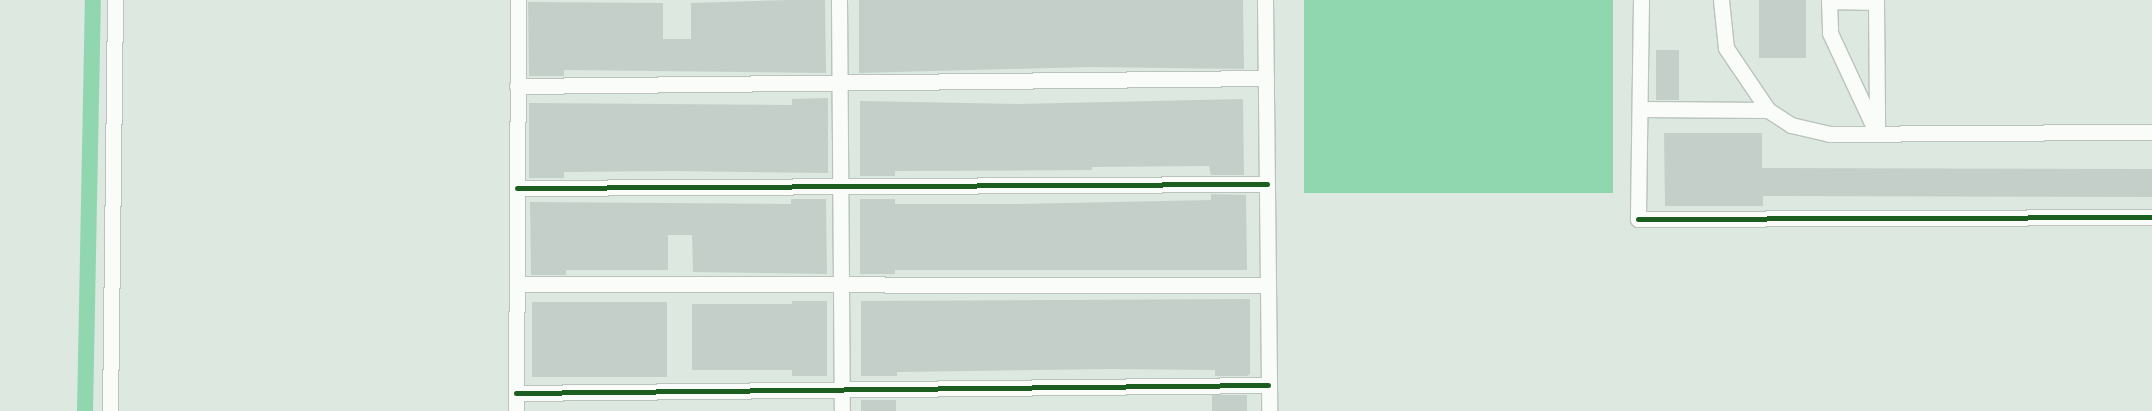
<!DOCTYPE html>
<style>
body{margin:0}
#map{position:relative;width:2152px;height:411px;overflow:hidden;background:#dce8e0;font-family:"Fira Sans",sans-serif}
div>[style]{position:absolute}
.water>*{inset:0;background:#90d7af;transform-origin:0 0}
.canal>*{height:16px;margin:-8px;padding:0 8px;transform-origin:8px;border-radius:8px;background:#90d7af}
.building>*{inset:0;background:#c5cfc9;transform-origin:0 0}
.roads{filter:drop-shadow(1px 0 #bac3bd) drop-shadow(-1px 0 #bac3bd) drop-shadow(0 1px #bac3bd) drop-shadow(0 -1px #bac3bd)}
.minor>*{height:15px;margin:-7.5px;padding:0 7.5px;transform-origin:7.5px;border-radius:7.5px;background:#fafcfa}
.cycleway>*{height:5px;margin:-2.5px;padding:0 2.5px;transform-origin:2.5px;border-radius:2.5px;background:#1b5e20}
span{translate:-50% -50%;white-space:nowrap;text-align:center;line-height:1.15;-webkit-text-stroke:4px #fff;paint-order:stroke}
</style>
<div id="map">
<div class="water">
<div style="left:1304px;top:0;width:309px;height:193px"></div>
</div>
<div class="canal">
<div style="left:85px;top:411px;width:411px;rotate:-88.9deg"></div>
</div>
<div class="building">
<div style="clip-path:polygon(790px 0,825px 0,826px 73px,564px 70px,564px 76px,529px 76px,528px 2px,663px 3px,663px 39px,691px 39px,691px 3px)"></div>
<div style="clip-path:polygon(859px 0,1243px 0,1244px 69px,1090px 67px,859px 73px)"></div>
<div style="left:1759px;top:0;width:47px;height:58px"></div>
<div style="left:1656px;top:50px;width:23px;height:50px"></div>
<div style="clip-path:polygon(828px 98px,828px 173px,674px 171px,564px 172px,564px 178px,529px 178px,529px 103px,792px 105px,792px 99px)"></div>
<div style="clip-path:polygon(1243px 99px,1244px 175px,1211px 175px,1209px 166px,1092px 167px,1092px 170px,895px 171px,895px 176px,860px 176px,860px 101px,1018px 104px)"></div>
<div style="clip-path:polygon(1664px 133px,1762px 133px,1762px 168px,2152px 169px,2152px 197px,1763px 196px,1763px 206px,1665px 206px)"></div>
<div style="clip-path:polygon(1211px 194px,1246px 195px,1247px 270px,895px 270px,895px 274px,860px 274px,860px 199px,895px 199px,895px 204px,1016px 204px,1211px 200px)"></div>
<div style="clip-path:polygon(791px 199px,826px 199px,827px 274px,693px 272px,692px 235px,668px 235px,668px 270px,566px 270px,566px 275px,531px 275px,530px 202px,791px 204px)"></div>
<div style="clip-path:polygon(1250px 299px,1250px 374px,1247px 376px,1215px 376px,1215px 370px,1111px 369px,897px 372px,897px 376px,861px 376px,861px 301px)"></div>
<div style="clip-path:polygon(792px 301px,827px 301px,827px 376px,792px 376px,792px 370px,692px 370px,692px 304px,792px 304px)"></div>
<div style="left:532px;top:302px;width:135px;height:75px"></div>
<div style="left:1212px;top:395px;width:35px;height:16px"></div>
<div style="left:861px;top:400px;width:35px;height:11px"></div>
</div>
<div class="roads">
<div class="minor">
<div style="left:839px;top:0;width:411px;rotate:89.6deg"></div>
<div style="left:1265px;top:0;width:411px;rotate:89.4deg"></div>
<div style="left:1641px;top:0;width:219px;rotate:90.8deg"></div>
<div style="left:1638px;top:219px;width:514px;rotate:-0.22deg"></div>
<div style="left:1721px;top:0;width:48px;rotate:84.1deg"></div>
<div style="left:1726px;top:48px;width:75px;rotate:55.9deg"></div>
<div style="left:1829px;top:0;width:33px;rotate:88deg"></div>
<div style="left:1830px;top:33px;width:111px;rotate:65deg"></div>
<div style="left:1876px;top:0;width:127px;rotate:89.5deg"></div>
<div style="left:1829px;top:1px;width:47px;rotate:1.2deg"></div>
<div style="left:517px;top:86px;width:749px;rotate:-0.61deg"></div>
<div style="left:1641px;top:109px;width:127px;rotate:0.5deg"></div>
<div style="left:1768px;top:110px;width:27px;rotate:33deg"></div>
<div style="left:1791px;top:125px;width:39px;rotate:13deg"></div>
<div style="left:1829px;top:134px;width:323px;rotate:-0.4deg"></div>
<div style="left:517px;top:188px;width:750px;rotate:-0.31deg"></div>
<div style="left:517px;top:284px;width:750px;rotate:0.08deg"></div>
<div style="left:516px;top:393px;width:752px;rotate:-0.61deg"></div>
<div style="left:110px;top:411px;width:411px;rotate:-89.3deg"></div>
<div style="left:516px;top:411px;width:411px;rotate:-89.7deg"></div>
</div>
</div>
<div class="cycleway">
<div style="left:517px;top:188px;width:750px;rotate:-0.31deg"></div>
<div style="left:1638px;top:219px;width:514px;rotate:-0.22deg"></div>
<div style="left:516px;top:393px;width:752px;rotate:-0.61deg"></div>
</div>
</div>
